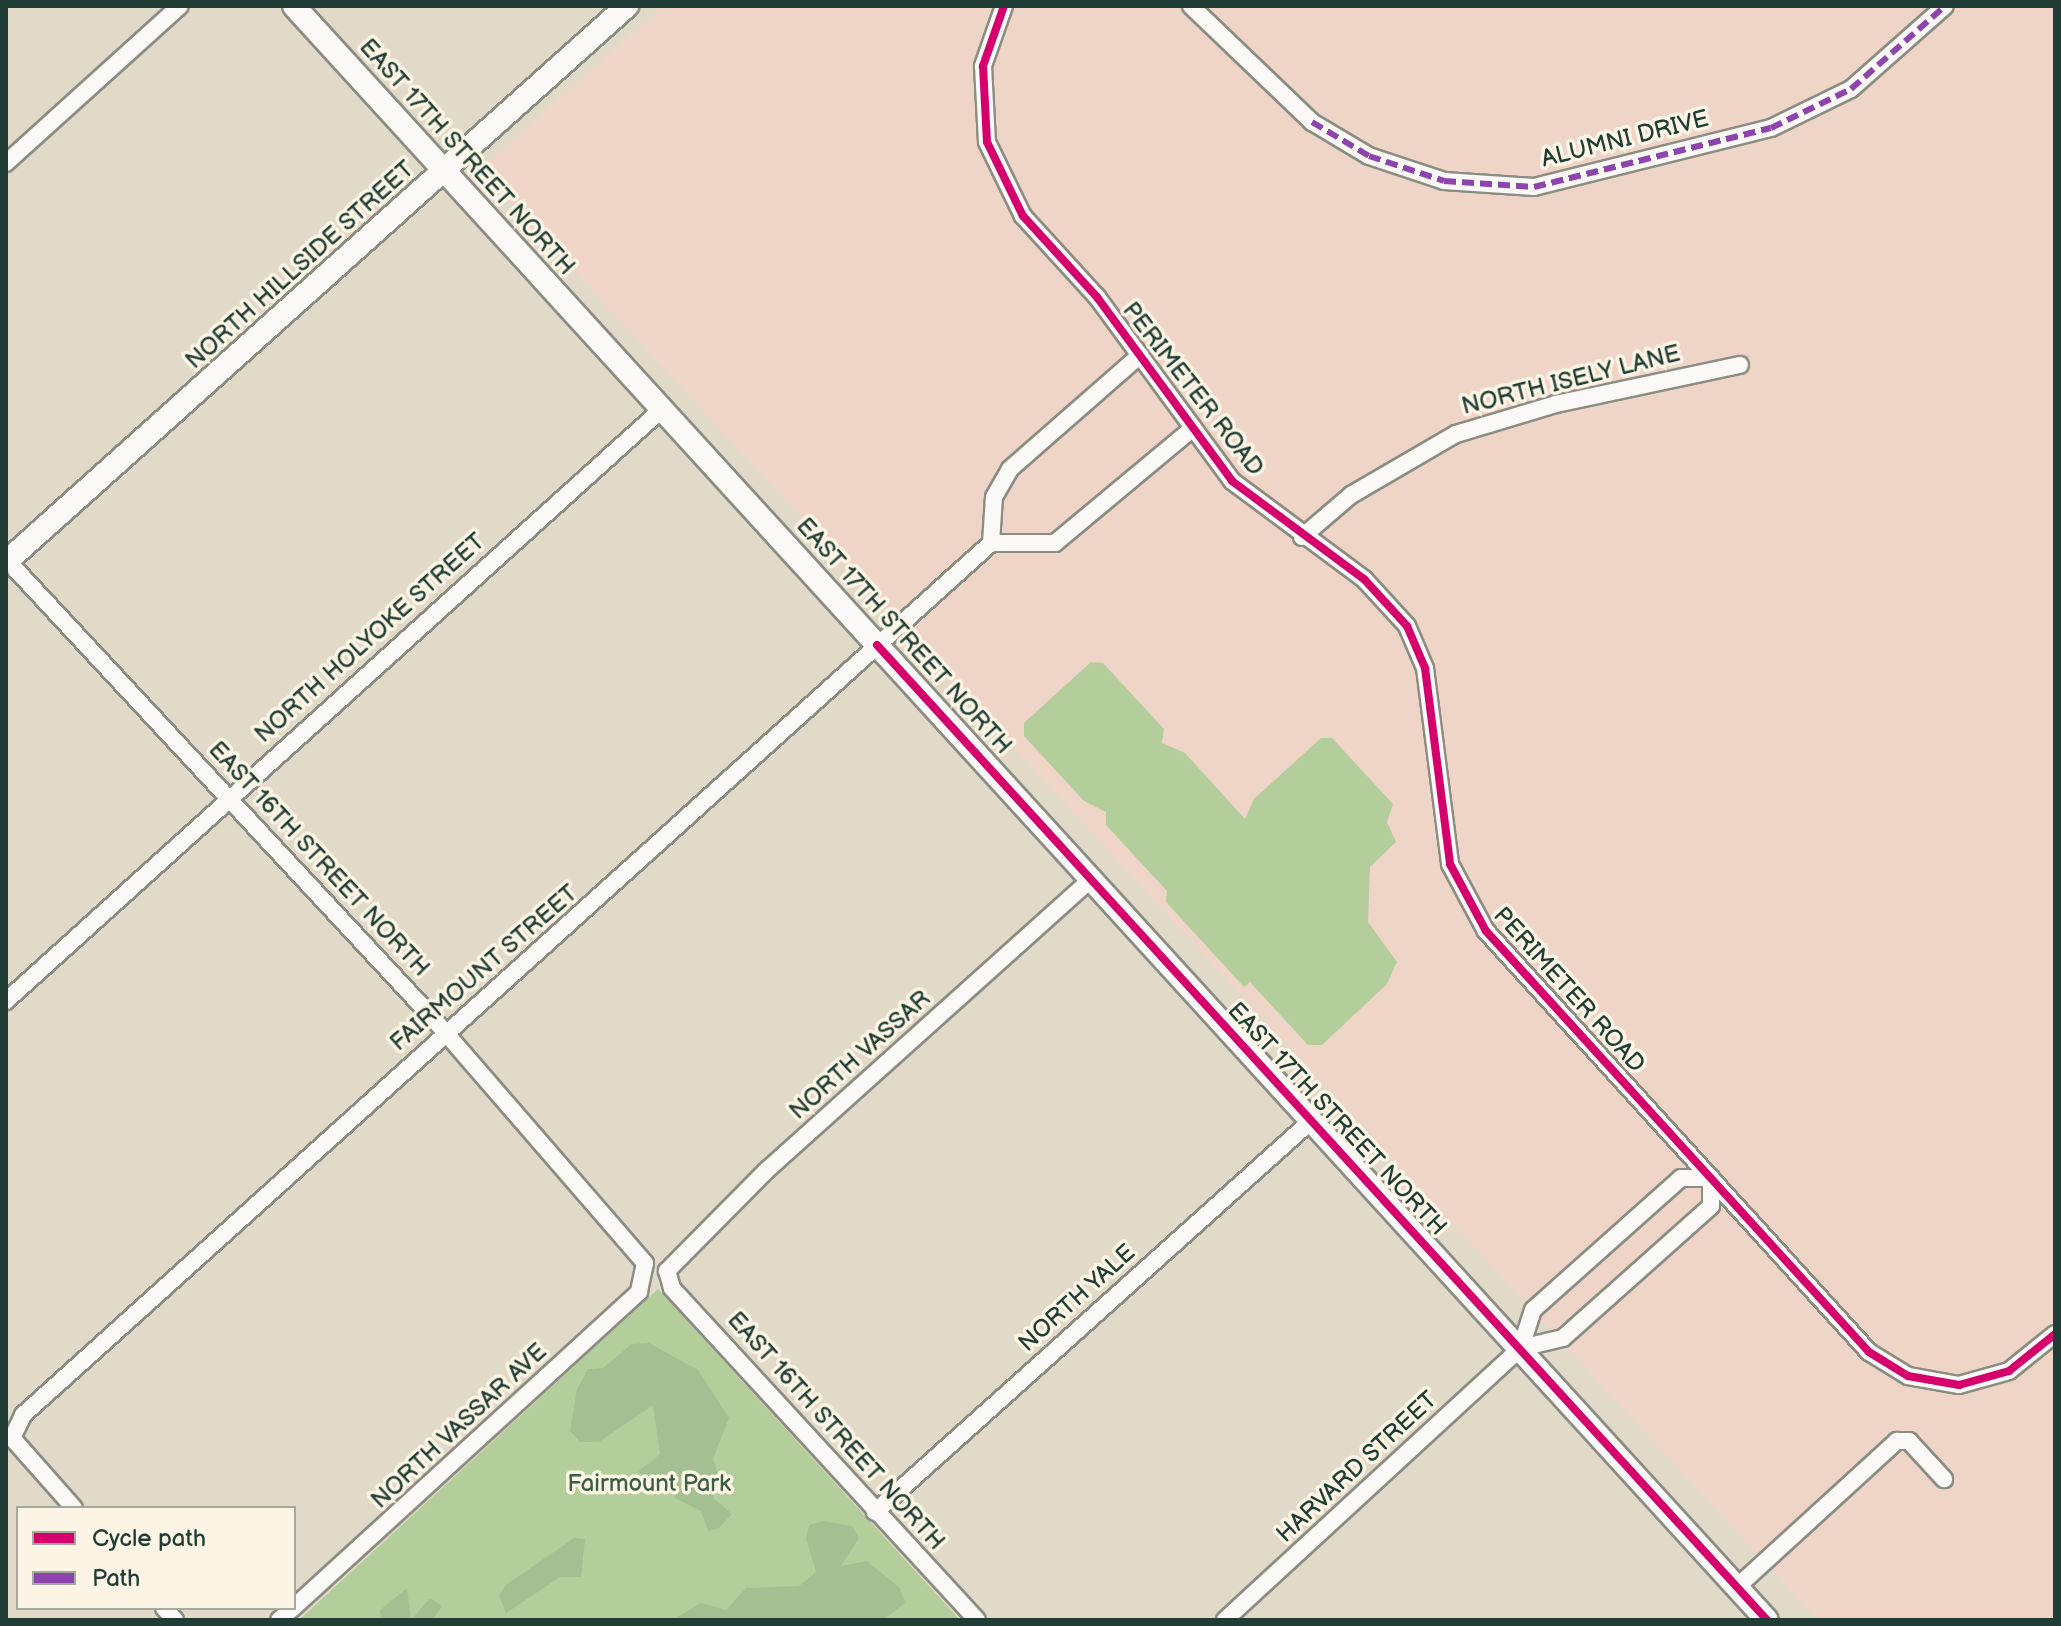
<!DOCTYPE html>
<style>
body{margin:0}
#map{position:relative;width:2061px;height:1626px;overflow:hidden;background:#e2dac8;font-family:"Balsamiq Sans",sans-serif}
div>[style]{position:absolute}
.built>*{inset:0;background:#eed5c7}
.green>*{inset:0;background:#b3ce9b}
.forest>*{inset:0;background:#a4c093}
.roads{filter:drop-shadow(2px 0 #8c8d82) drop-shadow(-2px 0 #8c8d82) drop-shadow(0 2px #8c8d82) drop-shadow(0 -2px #8c8d82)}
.street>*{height:16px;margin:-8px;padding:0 8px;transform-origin:8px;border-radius:8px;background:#fbf9f7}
.secondary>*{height:22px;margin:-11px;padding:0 11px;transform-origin:11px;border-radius:11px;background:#fbf9f7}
.quiet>*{height:6px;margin-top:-3px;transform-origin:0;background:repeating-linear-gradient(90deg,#8e44ad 0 12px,transparent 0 18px)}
.cycleway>*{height:8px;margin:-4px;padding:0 4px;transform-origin:4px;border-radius:4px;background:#d6006c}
span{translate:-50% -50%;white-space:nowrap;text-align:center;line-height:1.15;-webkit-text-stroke:7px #fcf5e5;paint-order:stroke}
.street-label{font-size:24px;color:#1f3d34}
.park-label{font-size:24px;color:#3a5f45}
.frame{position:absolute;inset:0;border:8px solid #1f3d34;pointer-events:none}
.legend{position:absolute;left:16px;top:1506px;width:280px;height:104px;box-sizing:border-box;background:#fcf5e5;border:2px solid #a4ab9e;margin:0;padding:10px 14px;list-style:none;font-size:24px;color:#1f3d34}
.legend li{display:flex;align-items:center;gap:16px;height:40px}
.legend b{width:40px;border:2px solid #a4ab9e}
</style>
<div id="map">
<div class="built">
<div style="clip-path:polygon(663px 6px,2055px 6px,2055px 1620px,1818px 1620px,480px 169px)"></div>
</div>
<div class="green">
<div style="clip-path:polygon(1091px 662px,1103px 663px,1164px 729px,1162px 743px,1185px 753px,1245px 819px,1254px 799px,1321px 738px,1332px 738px,1393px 804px,1387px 822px,1396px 842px,1370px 867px,1368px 922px,1397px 962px,1387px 984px,1322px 1045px,1308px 1045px,1250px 982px,1244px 987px,1166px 902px,1167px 891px,1106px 825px,1106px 812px,1084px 801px,1024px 736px,1024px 723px)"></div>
<div style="clip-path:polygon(658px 1289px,960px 1620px,299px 1620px)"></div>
</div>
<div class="forest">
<div style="clip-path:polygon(649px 1343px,698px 1370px,729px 1418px,713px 1459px,721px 1482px,713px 1498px,732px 1514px,719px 1528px,708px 1531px,701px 1511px,675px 1498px,677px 1474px,647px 1485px,639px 1471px,660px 1454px,653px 1405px,599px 1442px,580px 1442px,570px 1431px,577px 1389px,588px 1369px,603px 1368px,632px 1344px)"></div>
<div style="clip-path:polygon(823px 1521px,852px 1526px,859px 1538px,841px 1566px,867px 1561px,900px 1588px,905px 1603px,883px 1620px,672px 1620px,701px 1603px,726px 1610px,746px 1588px,799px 1586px,816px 1572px,806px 1539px,809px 1525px)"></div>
<div style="clip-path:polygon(574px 1538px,585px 1539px,581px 1577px,560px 1577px,506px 1613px,499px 1595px,506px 1585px)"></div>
<div style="clip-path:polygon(407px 1588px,411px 1620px,430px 1598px,442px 1606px,433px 1620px,381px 1620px,380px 1610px)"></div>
</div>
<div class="roads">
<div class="street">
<div style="left:1004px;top:6px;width:64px;rotate:109.3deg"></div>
<div style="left:983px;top:66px;width:76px;rotate:87deg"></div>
<div style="left:987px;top:142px;width:82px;rotate:64.1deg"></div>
<div style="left:1023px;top:216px;width:110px;rotate:47.6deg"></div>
<div style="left:1097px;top:297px;width:228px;rotate:53.7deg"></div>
<div style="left:1232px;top:481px;width:164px;rotate:36.6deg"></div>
<div style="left:1364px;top:579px;width:64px;rotate:47.5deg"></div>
<div style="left:1407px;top:626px;width:46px;rotate:66.8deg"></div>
<div style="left:1425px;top:668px;width:198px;rotate:82.7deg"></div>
<div style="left:1450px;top:864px;width:76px;rotate:61.8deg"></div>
<div style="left:1486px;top:931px;width:569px;rotate:47.71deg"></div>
<div style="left:1869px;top:1352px;width:46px;rotate:31.6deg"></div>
<div style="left:1908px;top:1376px;width:52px;rotate:10deg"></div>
<div style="left:1959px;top:1385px;width:52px;rotate:-15.6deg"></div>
<div style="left:2009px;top:1371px;width:59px;rotate:-38.8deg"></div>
<div style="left:1191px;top:6px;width:168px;rotate:43.8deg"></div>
<div style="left:1312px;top:122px;width:66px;rotate:30.8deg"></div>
<div style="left:1369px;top:156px;width:79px;rotate:18.4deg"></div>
<div style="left:1444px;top:181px;width:90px;rotate:3.8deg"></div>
<div style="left:1534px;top:187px;width:244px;rotate:-14deg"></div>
<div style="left:1771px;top:128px;width:89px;rotate:-26deg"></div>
<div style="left:1851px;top:89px;width:125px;rotate:-41.4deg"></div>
<div style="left:6px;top:163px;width:234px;rotate:-42.1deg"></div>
<div style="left:1302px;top:537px;width:65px;rotate:-40.6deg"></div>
<div style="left:1351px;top:495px;width:121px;rotate:-30.2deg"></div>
<div style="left:1456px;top:434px;width:104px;rotate:-16.7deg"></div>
<div style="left:1556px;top:404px;width:188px;rotate:-12deg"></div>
<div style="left:991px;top:543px;width:46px;rotate:-86.3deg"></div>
<div style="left:994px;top:497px;width:32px;rotate:-60deg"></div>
<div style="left:1010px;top:469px;width:173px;rotate:-41.2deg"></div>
<div style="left:6px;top:559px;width:624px;rotate:47.08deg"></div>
<div style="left:431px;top:1016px;width:327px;rotate:49.1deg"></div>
<div style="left:645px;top:1263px;width:30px;rotate:102deg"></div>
<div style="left:639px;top:1292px;width:467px;rotate:137.6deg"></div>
<div style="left:6px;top:1001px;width:884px;rotate:-42.06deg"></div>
<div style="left:74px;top:1508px;width:94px;rotate:-131.5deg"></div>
<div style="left:12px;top:1438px;width:25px;rotate:-64deg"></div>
<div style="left:23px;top:1415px;width:1303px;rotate:-42.01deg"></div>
<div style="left:991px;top:543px;width:64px"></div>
<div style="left:1055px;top:543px;width:180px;rotate:-39.8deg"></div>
<div style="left:875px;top:1512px;width:586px;rotate:-41.89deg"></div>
<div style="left:1737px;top:1587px;width:217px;rotate:-42.4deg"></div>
<div style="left:1897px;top:1441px;width:12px"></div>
<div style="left:1909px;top:1441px;width:52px;rotate:47.4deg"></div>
<div style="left:164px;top:1608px;width:16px;rotate:47deg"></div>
<div style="left:279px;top:1620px;width:18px;rotate:-41deg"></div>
<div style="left:977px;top:1620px;width:451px;rotate:-132.6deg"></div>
<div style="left:672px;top:1288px;width:18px;rotate:-106deg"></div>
<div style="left:667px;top:1271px;width:142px;rotate:-45.3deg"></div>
<div style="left:767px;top:1170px;width:435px;rotate:-41.9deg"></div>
<div style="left:1225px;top:1620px;width:402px;rotate:-42.6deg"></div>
<div style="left:1521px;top:1348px;width:43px;rotate:-13.4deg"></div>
<div style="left:1563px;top:1338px;width:198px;rotate:-41.7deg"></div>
<div style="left:1711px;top:1206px;width:28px;rotate:-90deg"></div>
<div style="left:1711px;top:1178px;width:30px;rotate:180deg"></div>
<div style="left:1681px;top:1178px;width:198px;rotate:138.3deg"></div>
<div style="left:1533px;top:1310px;width:40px;rotate:108deg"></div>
</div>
<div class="secondary">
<div style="left:294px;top:6px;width:2185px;rotate:47.62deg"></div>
<div style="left:6px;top:562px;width:834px;rotate:-41.84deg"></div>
</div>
</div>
<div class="quiet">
<div style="left:1312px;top:122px;width:66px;rotate:30.8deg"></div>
<div style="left:1369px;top:156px;width:79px;rotate:18.4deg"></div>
<div style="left:1444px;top:181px;width:90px;rotate:3.8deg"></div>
<div style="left:1534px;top:187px;width:244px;rotate:-14deg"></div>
<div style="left:1771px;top:128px;width:89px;rotate:-26deg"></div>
<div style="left:1851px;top:89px;width:125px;rotate:-41.4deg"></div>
</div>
<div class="cycleway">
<div style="left:1004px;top:6px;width:64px;rotate:109.3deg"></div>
<div style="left:983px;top:66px;width:76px;rotate:87deg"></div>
<div style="left:987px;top:142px;width:82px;rotate:64.1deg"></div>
<div style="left:1023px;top:216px;width:110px;rotate:47.6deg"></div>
<div style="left:1097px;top:297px;width:228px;rotate:53.7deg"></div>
<div style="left:1232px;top:481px;width:164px;rotate:36.6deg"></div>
<div style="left:1364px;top:579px;width:64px;rotate:47.5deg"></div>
<div style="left:1407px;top:626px;width:46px;rotate:66.8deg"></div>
<div style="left:1425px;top:668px;width:198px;rotate:82.7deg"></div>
<div style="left:1450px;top:864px;width:76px;rotate:61.8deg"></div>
<div style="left:1486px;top:931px;width:569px;rotate:47.71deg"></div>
<div style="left:1869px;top:1352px;width:46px;rotate:31.6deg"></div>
<div style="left:1908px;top:1376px;width:52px;rotate:10deg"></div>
<div style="left:1959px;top:1385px;width:52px;rotate:-15.6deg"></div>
<div style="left:2009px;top:1371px;width:59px;rotate:-38.8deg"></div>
<div style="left:877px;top:645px;width:1320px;rotate:47.61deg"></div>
</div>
<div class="street-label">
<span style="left:1625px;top:139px;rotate:-14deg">ALUMNI DRIVE</span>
<span style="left:467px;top:157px;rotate:48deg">EAST 17TH STREET NORTH</span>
<span style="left:300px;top:265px;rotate:-42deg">NORTH HILLSIDE STREET</span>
<span style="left:1571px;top:380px;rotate:-14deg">NORTH ISELY LANE</span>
<span style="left:1193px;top:389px;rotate:52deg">PERIMETER ROAD</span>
<span style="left:904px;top:636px;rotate:48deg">EAST 17TH STREET NORTH</span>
<span style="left:370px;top:638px;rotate:-42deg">NORTH HOLYOKE STREET</span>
<span style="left:319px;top:859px;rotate:47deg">EAST 16TH STREET NORTH</span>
<span style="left:484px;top:968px;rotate:-41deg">FAIRMOUNT STREET</span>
<span style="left:1569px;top:990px;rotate:48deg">PERIMETER ROAD</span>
<span style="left:860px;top:1055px;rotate:-42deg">NORTH VASSAR</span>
<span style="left:1337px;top:1119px;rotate:47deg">EAST 17TH STREET NORTH</span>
<span style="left:1077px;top:1298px;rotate:-42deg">NORTH YALE</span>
<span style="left:459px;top:1426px;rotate:-43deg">NORTH VASSAR AVE</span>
<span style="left:836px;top:1431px;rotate:48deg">EAST 16TH STREET NORTH</span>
<span style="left:1357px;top:1467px;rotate:-43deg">HARVARD STREET</span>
</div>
<div class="park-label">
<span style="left:649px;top:1484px">Fairmount Park</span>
</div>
<div class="frame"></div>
<ul class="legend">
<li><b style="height:10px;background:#d6006c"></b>Cycle path</li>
<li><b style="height:10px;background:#8e44ad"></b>Path</li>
</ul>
</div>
